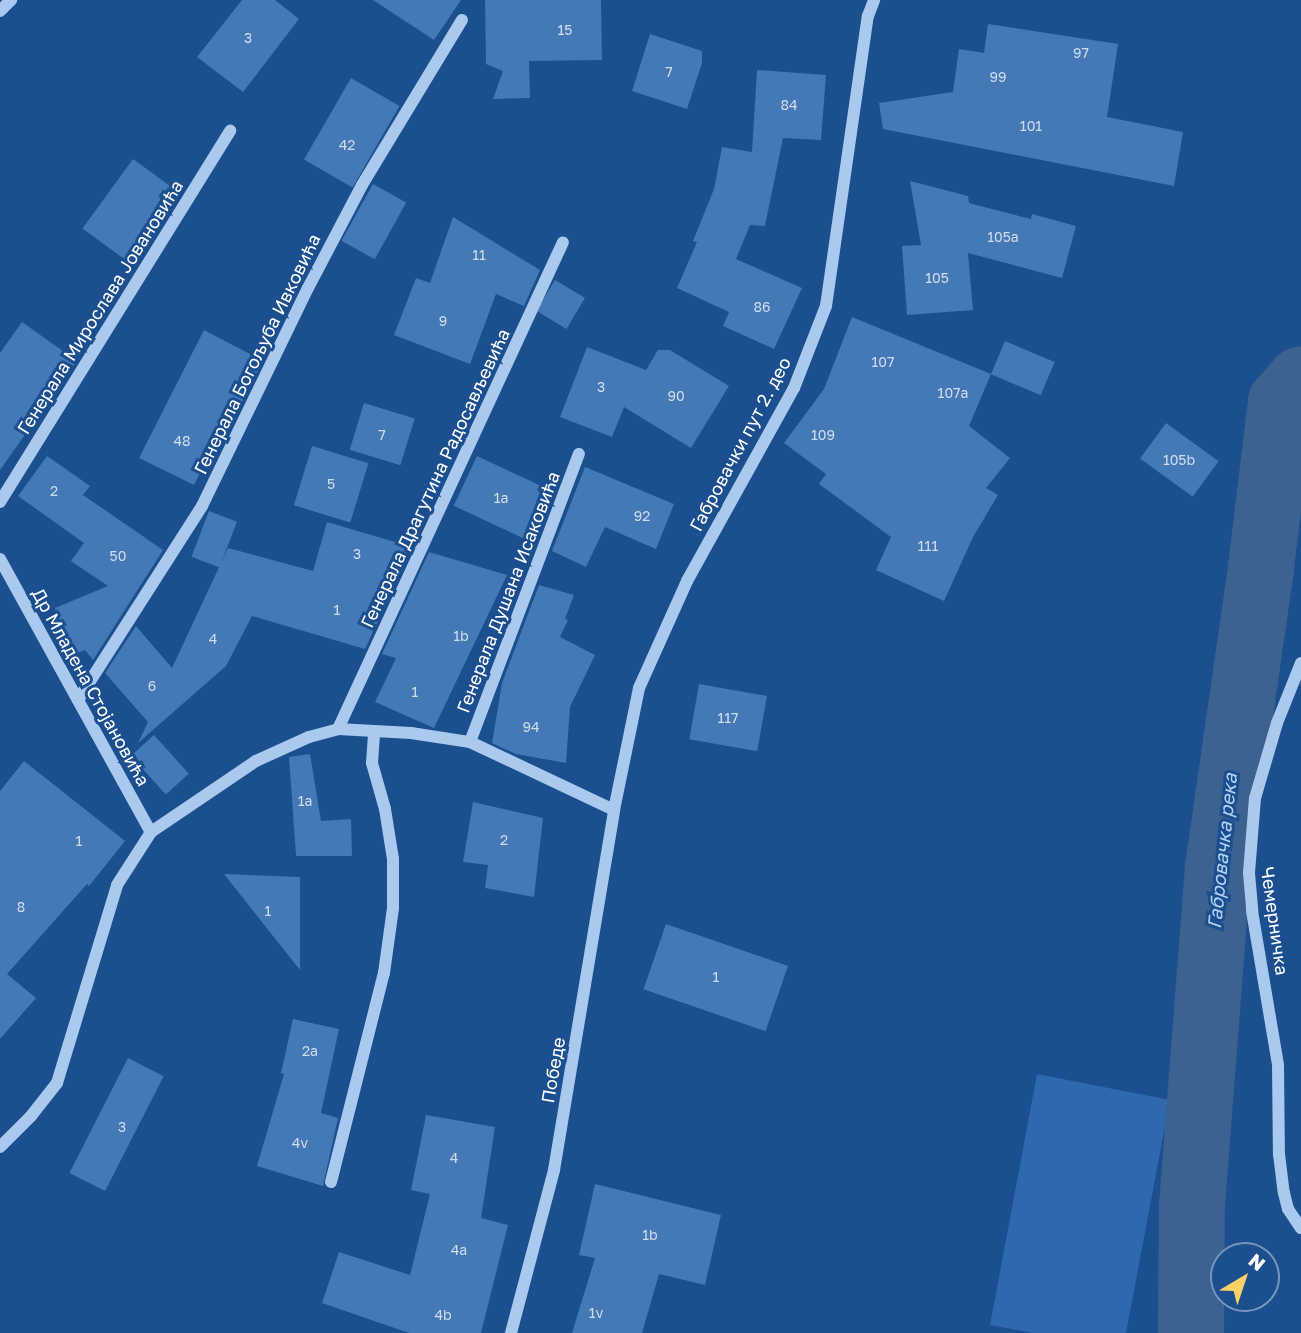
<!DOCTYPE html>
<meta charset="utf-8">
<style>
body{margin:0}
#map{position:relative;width:1301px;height:1333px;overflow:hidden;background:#1b4f8f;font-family:"Golos Text",sans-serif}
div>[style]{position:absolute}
.green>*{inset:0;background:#2e69ad}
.river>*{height:66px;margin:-33px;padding:0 33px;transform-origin:33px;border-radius:33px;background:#3c6290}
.building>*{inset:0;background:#4478b7;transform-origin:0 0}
.minor>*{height:12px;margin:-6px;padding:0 6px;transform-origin:6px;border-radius:6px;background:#a9c9ee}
span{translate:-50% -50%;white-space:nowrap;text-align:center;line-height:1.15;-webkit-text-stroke:6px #1b4f8f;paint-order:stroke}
.number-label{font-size:14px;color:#d0dded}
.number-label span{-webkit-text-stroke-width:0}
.street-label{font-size:18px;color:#fff}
.water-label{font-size:19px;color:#b5d3f5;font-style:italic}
.north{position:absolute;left:1210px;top:1242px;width:70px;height:70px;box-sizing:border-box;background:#1b4f8f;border:2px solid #7695bc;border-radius:50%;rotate:39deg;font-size:19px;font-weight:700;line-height:28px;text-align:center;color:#fff}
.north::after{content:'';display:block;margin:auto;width:24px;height:32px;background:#ffd166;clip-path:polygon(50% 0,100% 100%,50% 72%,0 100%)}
</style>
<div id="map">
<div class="green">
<div style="clip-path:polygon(1037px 1074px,1170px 1100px,1126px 1333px,1033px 1333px,990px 1325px)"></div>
</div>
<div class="river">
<div style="left:1191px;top:1333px;width:128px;rotate:-89.6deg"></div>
<div style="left:1192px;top:1205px;width:339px;rotate:-85.6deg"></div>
<div style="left:1218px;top:867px;width:303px;rotate:-81.8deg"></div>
<div style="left:1261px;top:567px;width:166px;rotate:-83.1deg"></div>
<div style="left:1281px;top:402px;width:30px;rotate:-49deg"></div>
</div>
<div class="building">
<div style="clip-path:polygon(242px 0,275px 0,299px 19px,243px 92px,197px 57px)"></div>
<div style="clip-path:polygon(373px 0,461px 0,434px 40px)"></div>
<div style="clip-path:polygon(485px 0,601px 0,602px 60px,529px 61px,530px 98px,493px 99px,503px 71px,486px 64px)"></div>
<div style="clip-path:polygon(988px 24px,1118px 44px,1107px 117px,1183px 132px,1174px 186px,883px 129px,879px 103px,953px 92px,959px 49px,984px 53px)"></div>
<div style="clip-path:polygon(650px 34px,702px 51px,702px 63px,687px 109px,632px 91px)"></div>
<div style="clip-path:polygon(757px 70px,826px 75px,821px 140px,783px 138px,765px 226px,750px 225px,736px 259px,802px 288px,774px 349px,723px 326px,729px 312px,677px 288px,697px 242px,693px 241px,714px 189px,722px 147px,752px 152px)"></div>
<div style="left:351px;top:78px;width:56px;height:94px;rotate:30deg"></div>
<div style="left:133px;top:159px;width:59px;height:86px;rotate:36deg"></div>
<div style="clip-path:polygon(910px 181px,968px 196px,969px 203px,1031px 219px,1032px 214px,1076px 226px,1062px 278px,968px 253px,973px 310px,907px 315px,902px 246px,921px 245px)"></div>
<div style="left:373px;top:184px;width:38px;height:65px;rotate:29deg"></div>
<div style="clip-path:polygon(453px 217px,540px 270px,524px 306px,496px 294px,470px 364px,394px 335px,416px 278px,430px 283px)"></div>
<div style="left:555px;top:280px;width:35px;height:36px;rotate:31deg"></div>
<div style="clip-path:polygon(852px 317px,991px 374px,969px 426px,1010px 458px,986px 488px,998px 495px,973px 537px,944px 601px,876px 570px,891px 537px,819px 484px,826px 474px,784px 443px,824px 389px)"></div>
<div style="clip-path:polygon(22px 322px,77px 361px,0 470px,0 353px)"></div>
<div style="clip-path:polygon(204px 330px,263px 361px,230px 427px,225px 424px,194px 485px,139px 458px)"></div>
<div style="left:1005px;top:341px;width:54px;height:36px;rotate:23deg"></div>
<div style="clip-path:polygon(587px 347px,646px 370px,658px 350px,670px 350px,729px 386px,691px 448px,624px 407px,612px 437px,560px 417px)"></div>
<div style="left:364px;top:403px;width:53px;height:49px;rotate:17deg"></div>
<div style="left:1166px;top:423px;width:65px;height:44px;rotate:36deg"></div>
<div style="left:312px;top:446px;width:59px;height:62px;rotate:17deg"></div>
<div style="clip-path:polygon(47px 456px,90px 486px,83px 495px,163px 550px,93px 660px,85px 650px,73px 655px,55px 608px,108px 586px,71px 561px,84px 543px,18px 496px)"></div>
<div style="left:477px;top:456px;width:86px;height:55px;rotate:25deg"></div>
<div style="clip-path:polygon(585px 467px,674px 504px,656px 549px,605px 527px,586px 567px,552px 551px)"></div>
<div style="left:209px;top:511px;width:30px;height:49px;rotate:21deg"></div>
<div style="clip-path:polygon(327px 522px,412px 547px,365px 649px,252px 616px,226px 666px,138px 743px,148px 722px,105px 673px,136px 626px,172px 668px,228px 548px,313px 571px)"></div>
<div style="clip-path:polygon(429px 552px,507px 575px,434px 728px,375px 702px,396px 658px,382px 654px)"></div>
<div style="clip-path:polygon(539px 585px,574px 595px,565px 619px,568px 620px,560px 637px,595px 655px,570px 707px,566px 763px,516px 754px,492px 743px,502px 683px)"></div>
<div style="left:699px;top:684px;width:69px;height:56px;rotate:10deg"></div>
<div style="left:154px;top:735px;width:52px;height:31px;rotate:48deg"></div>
<div style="clip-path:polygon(310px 754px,321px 821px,351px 819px,352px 856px,296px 856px,289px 757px)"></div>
<div style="clip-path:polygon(24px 761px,125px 841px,89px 886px,87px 884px,7px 974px,36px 998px,0 1039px,0 791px)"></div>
<div style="clip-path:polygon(473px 802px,543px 818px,534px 897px,485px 888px,488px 865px,463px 862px)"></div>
<div style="clip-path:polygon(224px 874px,300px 877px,300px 970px)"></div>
<div style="left:666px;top:924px;width:129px;height:69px;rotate:19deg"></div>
<div style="clip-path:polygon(293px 1019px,339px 1029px,321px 1113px,338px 1118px,323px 1186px,257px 1166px,284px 1074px,281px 1073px)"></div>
<div style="left:128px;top:1058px;width:40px;height:129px;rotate:27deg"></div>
<div style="clip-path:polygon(426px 1115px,495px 1127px,481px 1218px,508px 1225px,481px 1333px,409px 1333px,322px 1303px,339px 1252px,410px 1275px,430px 1194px,411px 1190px)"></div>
<div style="clip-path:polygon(595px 1184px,721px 1215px,705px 1285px,659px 1274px,642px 1333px,572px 1333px,595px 1258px,579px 1255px)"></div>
</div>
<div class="minor">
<div style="left:0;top:11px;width:16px;rotate:-45deg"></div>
<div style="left:0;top:502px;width:437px;rotate:-58.2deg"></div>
<div style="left:0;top:559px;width:312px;rotate:61.1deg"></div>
<div style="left:1301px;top:663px;width:65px;rotate:111.8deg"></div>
<div style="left:1277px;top:723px;width:78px;rotate:106.3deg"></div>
<div style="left:1255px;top:798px;width:75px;rotate:94.6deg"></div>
<div style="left:1249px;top:873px;width:38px;rotate:85deg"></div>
<div style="left:1252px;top:911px;width:156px;rotate:80.4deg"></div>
<div style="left:1278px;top:1065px;width:89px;rotate:89.4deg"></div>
<div style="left:1279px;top:1154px;width:39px;rotate:83deg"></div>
<div style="left:1284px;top:1193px;width:16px;rotate:76deg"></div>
<div style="left:1288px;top:1209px;width:23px;rotate:56deg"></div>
<div style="left:78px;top:700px;width:230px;rotate:-57.4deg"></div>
<div style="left:202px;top:506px;width:242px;rotate:-64.1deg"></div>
<div style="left:308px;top:288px;width:116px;rotate:-62.3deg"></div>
<div style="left:362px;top:185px;width:193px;rotate:-58.8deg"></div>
<div style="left:338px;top:729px;width:536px;rotate:-65.2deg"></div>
<div style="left:470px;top:742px;width:308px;rotate:-69.3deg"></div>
<div style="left:0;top:1147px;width:44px;rotate:-45deg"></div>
<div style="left:31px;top:1116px;width:42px;rotate:-51.8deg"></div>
<div style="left:57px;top:1083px;width:207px;rotate:-73.1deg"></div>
<div style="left:117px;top:885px;width:63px;rotate:-57.3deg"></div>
<div style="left:151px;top:832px;width:127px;rotate:-34.1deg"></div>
<div style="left:256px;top:761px;width:58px;rotate:-24.4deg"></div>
<div style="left:309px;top:737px;width:30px;rotate:-15deg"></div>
<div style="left:338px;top:729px;width:73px;rotate:3.1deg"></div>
<div style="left:411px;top:733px;width:60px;rotate:8.7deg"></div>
<div style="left:470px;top:742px;width:159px;rotate:25.3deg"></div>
<div style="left:331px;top:1182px;width:216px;rotate:-75.8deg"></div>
<div style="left:384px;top:973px;width:66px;rotate:-82.1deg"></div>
<div style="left:393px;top:908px;width:49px;rotate:-90deg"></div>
<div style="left:393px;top:859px;width:51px;rotate:-99.1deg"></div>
<div style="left:385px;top:809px;width:48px;rotate:-105.8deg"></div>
<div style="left:372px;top:763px;width:31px;rotate:-86deg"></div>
<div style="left:511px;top:1333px;width:169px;rotate:-75.2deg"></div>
<div style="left:554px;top:1170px;width:365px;rotate:-80.5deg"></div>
<div style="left:614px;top:810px;width:125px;rotate:-78.4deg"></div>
<div style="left:639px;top:688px;width:117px;rotate:-65.8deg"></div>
<div style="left:687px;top:581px;width:221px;rotate:-61deg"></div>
<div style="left:794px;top:388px;width:88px;rotate:-68.7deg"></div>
<div style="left:826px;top:306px;width:293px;rotate:-81.8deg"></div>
<div style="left:868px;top:16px;width:17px;rotate:-69deg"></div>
</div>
<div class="number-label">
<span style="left:565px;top:30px">15</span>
<span style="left:248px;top:38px">3</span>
<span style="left:1081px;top:53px">97</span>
<span style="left:669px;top:72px">7</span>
<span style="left:998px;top:77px">99</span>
<span style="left:789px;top:105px">84</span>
<span style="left:1031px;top:126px">101</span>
<span style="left:347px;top:145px">42</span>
<span style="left:1003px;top:237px">105a</span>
<span style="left:479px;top:255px">11</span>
<span style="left:937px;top:278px">105</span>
<span style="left:762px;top:307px">86</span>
<span style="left:443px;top:321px">9</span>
<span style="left:883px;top:362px">107</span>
<span style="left:601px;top:387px">3</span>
<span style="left:953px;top:393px">107a</span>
<span style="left:676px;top:396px">90</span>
<span style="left:382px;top:435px">7</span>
<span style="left:823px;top:435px">109</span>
<span style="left:182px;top:441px">48</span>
<span style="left:1179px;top:460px">105b</span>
<span style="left:331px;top:484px">5</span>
<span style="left:54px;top:491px">2</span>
<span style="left:501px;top:498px">1a</span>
<span style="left:642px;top:516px">92</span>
<span style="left:928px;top:546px">111</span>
<span style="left:357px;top:554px">3</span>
<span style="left:118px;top:556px">50</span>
<span style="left:337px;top:610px">1</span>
<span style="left:461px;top:636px">1b</span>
<span style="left:213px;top:639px">4</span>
<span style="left:152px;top:686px">6</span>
<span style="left:415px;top:692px">1</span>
<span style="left:728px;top:718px">117</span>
<span style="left:531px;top:727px">94</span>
<span style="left:305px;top:801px">1a</span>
<span style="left:504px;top:840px">2</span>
<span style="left:79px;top:841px">1</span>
<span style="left:21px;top:907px">8</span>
<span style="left:268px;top:911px">1</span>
<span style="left:716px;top:977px">1</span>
<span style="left:310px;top:1051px">2a</span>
<span style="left:122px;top:1127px">3</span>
<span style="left:300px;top:1143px">4v</span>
<span style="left:454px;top:1158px">4</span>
<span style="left:650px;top:1235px">1b</span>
<span style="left:459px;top:1250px">4a</span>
<span style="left:596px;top:1313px">1v</span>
<span style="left:443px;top:1315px">4b</span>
</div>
<div class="street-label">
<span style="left:100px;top:307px;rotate:-58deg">Генерала Мирослава Јовановића</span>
<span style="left:257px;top:354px;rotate:-64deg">Генерала Богољуба Ивковића</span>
<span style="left:740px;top:444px;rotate:-62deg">Габровачки пут 2. део</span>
<span style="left:435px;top:478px;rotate:-65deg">Генерала Драгутина Радосављевића</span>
<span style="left:508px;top:592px;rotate:-69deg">Генерала Душана Исаковића</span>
<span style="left:91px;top:687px;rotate:61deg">Др Младена Стојановића</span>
<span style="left:1275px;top:921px;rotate:82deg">Чемерничка</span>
<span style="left:553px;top:1070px;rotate:-80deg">Победе</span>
</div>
<div class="water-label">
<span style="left:1222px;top:851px;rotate:-84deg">Габровачка река</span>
</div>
<div class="north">N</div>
</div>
